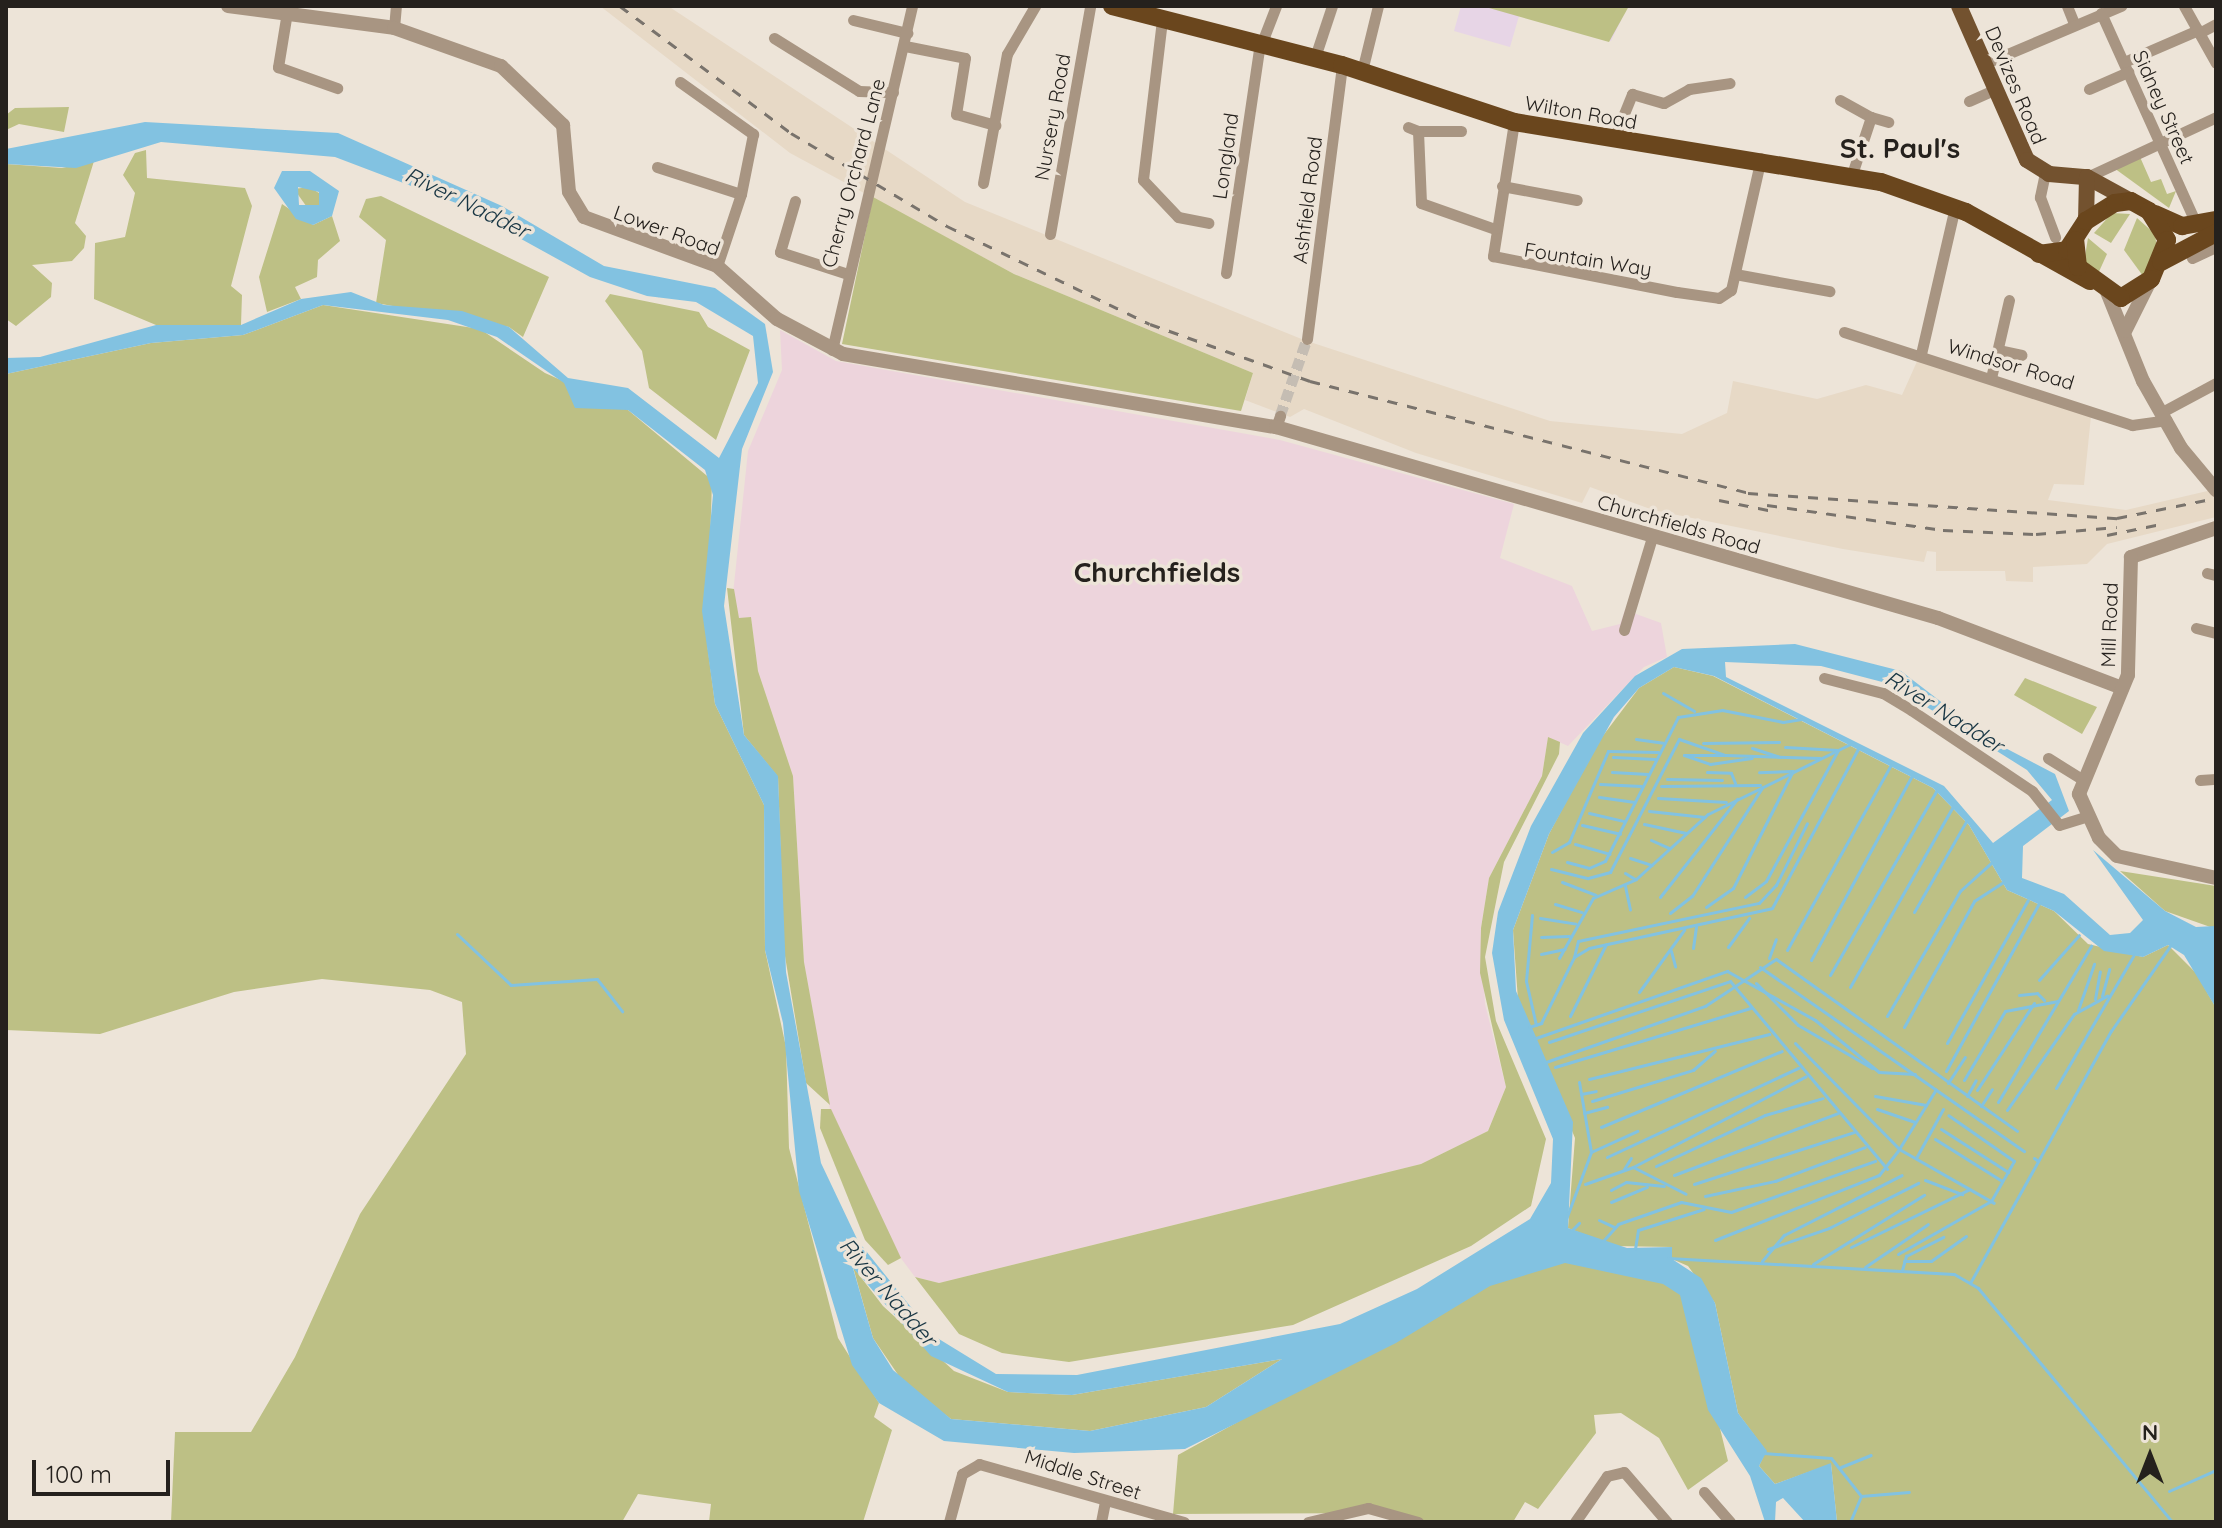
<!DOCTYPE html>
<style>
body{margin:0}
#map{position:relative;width:2222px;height:1528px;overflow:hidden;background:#ede4d8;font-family:Quicksand,sans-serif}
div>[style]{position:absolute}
.built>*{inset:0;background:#e7d9c6}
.industrial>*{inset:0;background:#edd4dc}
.education>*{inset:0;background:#e7d5e6}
.green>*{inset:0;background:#bdc085}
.water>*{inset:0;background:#82c2e1}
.stream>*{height:3px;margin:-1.5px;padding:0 1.5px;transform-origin:1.5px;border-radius:1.5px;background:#82c2e1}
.minor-tunnel>*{height:11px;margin-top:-5.5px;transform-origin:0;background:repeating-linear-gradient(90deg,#c5bdb3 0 11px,transparent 0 16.5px)}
.minor>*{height:11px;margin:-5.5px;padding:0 5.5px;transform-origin:5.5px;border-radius:5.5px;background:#a89582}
.tertiary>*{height:14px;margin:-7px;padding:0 7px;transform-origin:7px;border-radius:7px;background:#a89582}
.primary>*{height:16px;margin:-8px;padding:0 8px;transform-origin:8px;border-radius:8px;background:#73522f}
.trunk>*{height:18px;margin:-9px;padding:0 9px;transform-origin:9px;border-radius:9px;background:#6a461d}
.rail>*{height:3px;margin-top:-1.5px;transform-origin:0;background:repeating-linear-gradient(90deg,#79736c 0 10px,transparent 0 20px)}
span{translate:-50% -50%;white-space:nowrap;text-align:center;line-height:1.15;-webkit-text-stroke:7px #ede4d8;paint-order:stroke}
.street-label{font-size:20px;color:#25211d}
.water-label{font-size:22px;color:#173543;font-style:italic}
.district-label{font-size:28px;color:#25211d;font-weight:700}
.frame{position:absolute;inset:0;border:8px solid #25211d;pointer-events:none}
.north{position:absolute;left:2110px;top:1416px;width:80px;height:80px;-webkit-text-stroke:6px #ede4d8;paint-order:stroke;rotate:0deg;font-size:22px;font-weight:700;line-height:32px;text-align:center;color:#25211d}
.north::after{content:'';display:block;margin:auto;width:28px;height:36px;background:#25211d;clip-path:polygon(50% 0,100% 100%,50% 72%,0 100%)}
.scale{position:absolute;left:32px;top:1460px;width:138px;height:36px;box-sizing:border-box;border:4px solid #25211d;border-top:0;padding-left:10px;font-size:24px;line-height:28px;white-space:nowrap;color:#25211d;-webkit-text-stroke:6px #ede4d8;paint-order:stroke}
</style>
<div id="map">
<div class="built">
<div style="clip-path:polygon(600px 6px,668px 6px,965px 202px,1304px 340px,1550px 421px,1682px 434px,1727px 413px,1733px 381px,1817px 399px,1866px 385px,1902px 395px,1919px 357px,2091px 416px,2084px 485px,2054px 484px,2048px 500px,2126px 510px,2216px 489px,2216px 517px,2107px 544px,2087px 564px,2033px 567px,2033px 582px,2006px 581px,2005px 571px,1936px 571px,1936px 552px,1927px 551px,1924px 562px,1843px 549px,1653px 510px,1590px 487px,1582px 503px,1416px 453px,1304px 409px,1290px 417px,1245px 400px,1253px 373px,1014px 274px,790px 153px)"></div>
</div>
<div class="industrial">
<div style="clip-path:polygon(780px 330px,836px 361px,1280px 440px,1514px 504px,1500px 558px,1572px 586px,1592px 631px,1620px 624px,1625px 610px,1661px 623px,1667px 657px,1644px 667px,1568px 746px,1548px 737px,1542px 776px,1489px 878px,1481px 928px,1485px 1004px,1506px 1087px,1488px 1131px,1421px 1164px,939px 1283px,915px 1277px,888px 1241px,832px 1121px,804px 962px,793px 776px,758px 671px,751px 617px,739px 619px,733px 594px,748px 451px,782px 370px)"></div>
</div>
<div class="education">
<div style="clip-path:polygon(1461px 6px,1628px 6px,1611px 41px,1519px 16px,1510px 47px,1454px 31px)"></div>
</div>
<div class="green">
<div style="clip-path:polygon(1482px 6px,1629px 6px,1609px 42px)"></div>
<div style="clip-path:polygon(69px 107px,64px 132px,19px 124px,6px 130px,6px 115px,15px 108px)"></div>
<div style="clip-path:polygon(146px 150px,147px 178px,245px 188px,252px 206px,231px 286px,242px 295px,241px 325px,156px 325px,94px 299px,95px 243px,125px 237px,135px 193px,123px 175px,135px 153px)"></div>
<div style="clip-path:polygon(2140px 157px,2151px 182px,2161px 179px,2167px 194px,2176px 191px,2169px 208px,2114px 168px)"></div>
<div style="clip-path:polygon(94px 161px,75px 223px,86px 236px,84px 248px,72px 261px,32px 265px,52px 283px,51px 297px,16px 326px,6px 319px,6px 164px,62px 168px)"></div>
<div style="clip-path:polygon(309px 187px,319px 193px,319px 205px,309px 210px,294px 189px)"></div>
<div style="clip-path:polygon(381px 196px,549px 277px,523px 337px,509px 327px,376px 303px,386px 240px,359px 217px,366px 199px)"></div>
<div style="clip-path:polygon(873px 197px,1014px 274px,1253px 373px,1241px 411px,842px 344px)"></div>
<div style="clip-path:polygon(282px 204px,313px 225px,332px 216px,340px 241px,318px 260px,317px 277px,295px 287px,301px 299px,267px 312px,259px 277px)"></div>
<div style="clip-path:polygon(2112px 213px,2130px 214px,2111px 243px,2094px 233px)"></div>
<div style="clip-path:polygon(2137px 218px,2155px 234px,2157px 249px,2143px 276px,2124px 250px)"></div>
<div style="clip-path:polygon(2088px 238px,2107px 254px,2097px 276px,2084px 262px)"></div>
<div style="clip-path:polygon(610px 294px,699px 312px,708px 327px,750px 350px,716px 440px,649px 388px,642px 351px,605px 301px)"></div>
<div style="clip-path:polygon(323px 305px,480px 329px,545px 373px,628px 410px,712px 480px,707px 643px,715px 704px,764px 805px,765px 950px,786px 1047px,789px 1148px,838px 1338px,879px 1403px,874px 1417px,892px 1430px,863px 1522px,709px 1522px,711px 1504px,638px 1494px,622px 1522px,171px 1522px,175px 1432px,251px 1432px,295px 1357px,360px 1214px,466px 1054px,462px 1002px,430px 990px,322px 979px,234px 992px,100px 1034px,6px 1030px,6px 374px,151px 343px,243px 335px)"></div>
<div style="clip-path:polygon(727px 588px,734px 589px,739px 618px,751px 617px,758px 671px,793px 776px,804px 962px,830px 1105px,806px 1083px,784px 950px,778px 777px,744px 735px)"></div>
<div style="clip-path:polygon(1674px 667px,1713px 676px,1933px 788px,1969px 825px,2007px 890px,2054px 911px,2088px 944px,2143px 957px,2168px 945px,2196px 973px,2216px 1008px,2216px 1522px,1837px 1522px,1831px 1464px,1775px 1484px,1759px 1466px,1766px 1451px,1738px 1413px,1715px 1303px,1688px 1266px,1672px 1259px,1672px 1247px,1613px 1246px,1568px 1228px,1575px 1138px,1518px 1000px,1513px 930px,1549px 834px,1596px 745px,1639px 688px)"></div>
<div style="clip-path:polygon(2025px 678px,2097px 707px,2082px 734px,2014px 695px)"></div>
<div style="clip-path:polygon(1548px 737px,1560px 742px,1559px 754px,1504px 862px,1485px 957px,1496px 1021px,1546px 1139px,1531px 1206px,1471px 1246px,1293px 1325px,1069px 1362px,1002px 1353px,959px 1334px,915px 1277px,939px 1283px,1421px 1164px,1488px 1131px,1506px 1087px,1480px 973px,1481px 928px,1489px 878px,1542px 776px)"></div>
<div style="clip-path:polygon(2120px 871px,2216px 886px,2216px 929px,2165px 911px)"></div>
<div style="clip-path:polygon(821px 1109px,831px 1109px,901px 1258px,888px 1265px,865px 1240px,820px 1128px)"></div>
<div style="clip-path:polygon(1548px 1250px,1658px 1276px,1687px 1294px,1728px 1461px,1688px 1490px,1659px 1438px,1621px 1413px,1594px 1415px,1596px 1433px,1538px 1509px,1525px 1502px,1513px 1522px,1415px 1522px,1394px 1513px,1173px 1514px,1178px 1455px)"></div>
<div style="clip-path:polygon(853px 1267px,883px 1306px,954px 1371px,1008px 1392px,1072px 1395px,1282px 1359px,1206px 1407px,1090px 1431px,951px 1419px,905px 1385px,873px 1338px)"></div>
</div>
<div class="water">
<div style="clip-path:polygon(evenodd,145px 122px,338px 133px,502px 206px,604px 266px,715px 288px,765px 324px,773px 372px,742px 449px,724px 606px,744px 735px,778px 776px,786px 972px,821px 1163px,858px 1241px,934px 1336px,996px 1374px,1077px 1375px,1340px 1324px,1417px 1289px,1530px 1219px,1551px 1183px,1553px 1139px,1504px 1020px,1492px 953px,1498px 912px,1531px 826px,1583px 733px,1635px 676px,1682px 649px,1795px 644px,1901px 671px,1992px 741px,2055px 774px,2069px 811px,2023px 846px,2022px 878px,2064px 894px,2110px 935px,2130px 933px,2143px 920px,2093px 850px,2165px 911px,2196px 927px,2215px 926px,2216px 1008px,2184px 955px,2168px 945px,2143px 957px,2104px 951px,2054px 911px,2007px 890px,1969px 825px,1933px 788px,1714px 676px,1674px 667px,1639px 688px,1614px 717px,1549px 834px,1513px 930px,1516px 991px,1573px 1122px,1568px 1228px,1627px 1248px,1672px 1247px,1672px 1259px,1701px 1278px,1715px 1303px,1738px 1413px,1767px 1451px,1759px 1466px,1775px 1484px,1831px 1463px,1837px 1522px,1805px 1522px,1783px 1498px,1776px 1502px,1775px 1522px,1765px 1522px,1750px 1476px,1708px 1410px,1680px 1295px,1663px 1284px,1565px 1263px,1490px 1286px,1396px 1343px,1185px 1449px,1074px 1453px,944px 1441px,879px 1403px,852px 1365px,799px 1191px,783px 1023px,765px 950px,764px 805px,715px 704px,702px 611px,713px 495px,705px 470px,628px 410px,575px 408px,564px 383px,497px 337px,448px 320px,323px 305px,243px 335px,151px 343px,6px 374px,6px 358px,40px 357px,156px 325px,241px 325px,301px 299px,351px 292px,384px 305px,462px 311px,509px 327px,568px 378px,628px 388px,719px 458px,758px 383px,753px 336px,696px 302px,647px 296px,590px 277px,456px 203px,335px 157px,161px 142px,76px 168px,6px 164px,6px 149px,145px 122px,1725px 662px,1821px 666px,1890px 684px,2027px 770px,2052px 800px,1993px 843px,1944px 786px,1726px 677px,1725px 662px,145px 122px,853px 1268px,931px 1356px,1008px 1392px,1072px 1395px,1282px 1359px,1206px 1407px,1090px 1431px,951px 1419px,893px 1370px,873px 1338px,853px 1268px)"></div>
<div style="clip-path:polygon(evenodd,282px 171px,310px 171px,339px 191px,332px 216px,313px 225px,296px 219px,274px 188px,282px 171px,298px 187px,319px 192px,319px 205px,299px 205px,298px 187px)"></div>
</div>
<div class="stream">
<div style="left:1663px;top:693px;width:36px;rotate:30deg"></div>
<div style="left:1636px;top:739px;width:27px;rotate:8deg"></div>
<div style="left:1703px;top:743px;width:76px;rotate:-0.8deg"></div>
<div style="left:1752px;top:748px;width:29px;rotate:18deg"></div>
<div style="left:1725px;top:755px;width:41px;rotate:180deg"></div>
<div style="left:1684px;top:755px;width:28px;rotate:19deg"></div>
<div style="left:1710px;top:764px;width:42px;rotate:-8.1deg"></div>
<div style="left:1613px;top:757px;width:42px;rotate:2.7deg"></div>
<div style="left:1612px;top:772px;width:36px;rotate:3deg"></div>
<div style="left:1707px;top:772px;width:24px;rotate:2deg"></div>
<div style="left:1731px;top:773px;width:11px;rotate:68deg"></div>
<div style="left:1667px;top:779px;width:55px;rotate:1deg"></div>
<div style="left:1600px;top:784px;width:41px;rotate:2.8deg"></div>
<div style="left:1661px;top:786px;width:99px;rotate:-0.6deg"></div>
<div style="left:1599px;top:797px;width:36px;rotate:8deg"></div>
<div style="left:1658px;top:798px;width:68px;rotate:3.4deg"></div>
<div style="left:1649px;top:811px;width:56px;rotate:6.1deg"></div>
<div style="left:1589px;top:813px;width:36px;rotate:13deg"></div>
<div style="left:1644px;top:824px;width:43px;rotate:12.1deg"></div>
<div style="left:1582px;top:825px;width:39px;rotate:13deg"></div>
<div style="left:1651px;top:840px;width:20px;rotate:24deg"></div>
<div style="left:1575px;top:844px;width:36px;rotate:16deg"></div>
<div style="left:1552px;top:852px;width:20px;rotate:-30deg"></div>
<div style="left:1569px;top:842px;width:99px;rotate:-66.8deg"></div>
<div style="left:1608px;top:751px;width:50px;rotate:1.1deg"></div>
<div style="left:1630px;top:858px;width:23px;rotate:18deg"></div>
<div style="left:1567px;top:862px;width:23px;rotate:15deg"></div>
<div style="left:1589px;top:868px;width:17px;rotate:-24deg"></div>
<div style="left:1605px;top:861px;width:161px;rotate:-63.1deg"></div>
<div style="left:1678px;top:717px;width:45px;rotate:-9deg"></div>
<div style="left:1722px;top:710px;width:62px;rotate:11.1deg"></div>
<div style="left:1783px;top:722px;width:20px;rotate:-9deg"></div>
<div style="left:1551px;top:869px;width:38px;rotate:14deg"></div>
<div style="left:1588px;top:878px;width:23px;rotate:-15deg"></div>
<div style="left:1610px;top:872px;width:150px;rotate:-62.6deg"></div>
<div style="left:1679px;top:739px;width:49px;rotate:19.2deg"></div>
<div style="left:1725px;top:755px;width:95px;rotate:1.8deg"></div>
<div style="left:1625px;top:873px;width:12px;rotate:31deg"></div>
<div style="left:1562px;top:882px;width:36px;rotate:21deg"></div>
<div style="left:1625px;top:886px;width:24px;rotate:78deg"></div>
<div style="left:1660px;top:897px;width:125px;rotate:-51.8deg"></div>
<div style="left:1745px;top:897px;width:26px;rotate:-37deg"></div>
<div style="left:1766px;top:881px;width:149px;rotate:-61.2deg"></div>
<div style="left:1838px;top:750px;width:53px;rotate:-176.8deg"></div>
<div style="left:1555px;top:904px;width:28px;rotate:17deg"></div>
<div style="left:1706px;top:907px;width:33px;rotate:-35deg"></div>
<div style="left:1733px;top:888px;width:131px;rotate:-62.9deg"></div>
<div style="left:1793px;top:771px;width:34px;rotate:178deg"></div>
<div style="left:1914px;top:912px;width:108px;rotate:-60.1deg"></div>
<div style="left:1670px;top:913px;width:28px;rotate:-38deg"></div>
<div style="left:1692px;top:896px;width:129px;rotate:-57.1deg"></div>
<div style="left:1532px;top:915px;width:66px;rotate:95.2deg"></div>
<div style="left:1526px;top:981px;width:45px;rotate:77.2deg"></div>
<div style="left:1540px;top:918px;width:36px;rotate:9deg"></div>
<div style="left:457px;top:934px;width:74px;rotate:43.4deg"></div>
<div style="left:511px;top:985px;width:86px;rotate:-4deg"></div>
<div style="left:597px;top:979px;width:41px;rotate:52deg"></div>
<div style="left:1541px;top:937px;width:28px;rotate:-2deg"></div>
<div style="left:1728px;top:947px;width:36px;rotate:-54deg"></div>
<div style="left:1693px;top:948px;width:22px;rotate:-82deg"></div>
<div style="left:1787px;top:950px;width:212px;rotate:-60.7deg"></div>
<div style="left:1671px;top:951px;width:16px;rotate:75deg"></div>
<div style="left:1541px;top:954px;width:24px;rotate:-12deg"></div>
<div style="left:1574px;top:957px;width:16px;rotate:-76deg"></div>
<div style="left:1578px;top:941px;width:185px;rotate:-11.9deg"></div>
<div style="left:1759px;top:903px;width:25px;rotate:-47deg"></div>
<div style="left:1776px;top:885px;width:69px;rotate:-63.4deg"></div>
<div style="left:1559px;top:958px;width:69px;rotate:-60.5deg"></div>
<div style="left:1593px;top:898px;width:47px;rotate:-23.8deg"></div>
<div style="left:1636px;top:879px;width:97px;rotate:-42.1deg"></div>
<div style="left:1708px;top:814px;width:158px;rotate:-26.2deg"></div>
<div style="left:1769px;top:958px;width:20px;rotate:-70deg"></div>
<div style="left:1811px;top:960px;width:212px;rotate:-61.3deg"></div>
<div style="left:1760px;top:967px;width:322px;rotate:34.9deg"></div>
<div style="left:1830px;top:975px;width:216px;rotate:-60deg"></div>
<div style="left:2039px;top:980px;width:60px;rotate:-48.4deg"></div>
<div style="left:1756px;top:983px;width:59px;rotate:45deg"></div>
<div style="left:1798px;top:1025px;width:86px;rotate:30.2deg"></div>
<div style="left:1850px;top:987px;width:212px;rotate:-60.3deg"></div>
<div style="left:1639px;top:992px;width:77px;rotate:-54deg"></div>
<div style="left:2019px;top:995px;width:18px;rotate:-6deg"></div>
<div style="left:2037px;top:993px;width:10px;rotate:45deg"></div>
<div style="left:2102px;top:996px;width:28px;rotate:-75deg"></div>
<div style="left:2095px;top:999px;width:28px;rotate:-80deg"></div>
<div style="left:2078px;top:1010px;width:49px;rotate:-70.8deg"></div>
<div style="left:1570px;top:1016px;width:80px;rotate:-63.4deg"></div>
<div style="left:1887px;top:1016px;width:145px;rotate:-59.7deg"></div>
<div style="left:1960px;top:891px;width:42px;rotate:-42.1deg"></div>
<div style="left:1529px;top:1027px;width:13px;rotate:-18deg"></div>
<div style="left:1541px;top:1023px;width:74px;rotate:-63.4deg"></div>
<div style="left:1574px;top:957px;width:17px;rotate:-31deg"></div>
<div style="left:1589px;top:948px;width:187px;rotate:-12.3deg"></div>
<div style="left:1772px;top:908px;width:183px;rotate:-61.6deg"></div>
<div style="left:1904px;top:1027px;width:144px;rotate:-60.9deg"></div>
<div style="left:1974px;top:901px;width:35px;rotate:-33deg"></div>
<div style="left:1533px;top:1039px;width:206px;rotate:-19.3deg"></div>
<div style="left:1727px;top:971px;width:101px;rotate:29.1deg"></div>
<div style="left:1815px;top:1020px;width:82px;rotate:39.1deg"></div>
<div style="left:1879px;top:1072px;width:36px;rotate:3deg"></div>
<div style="left:1549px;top:1042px;width:191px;rotate:-18.6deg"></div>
<div style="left:1730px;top:981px;width:245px;rotate:50.1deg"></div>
<div style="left:1795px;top:1043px;width:148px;rotate:45.5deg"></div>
<div style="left:1899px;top:1149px;width:70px;rotate:-58.3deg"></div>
<div style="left:1947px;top:1043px;width:164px;rotate:-60.5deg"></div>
<div style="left:1543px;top:1063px;width:172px;rotate:-19.4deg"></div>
<div style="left:1705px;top:1006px;width:85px;rotate:-33.5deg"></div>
<div style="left:1776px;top:959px;width:296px;rotate:35.5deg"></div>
<div style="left:1555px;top:1067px;width:204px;rotate:-16.8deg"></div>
<div style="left:1946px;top:1071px;width:192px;rotate:-61deg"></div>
<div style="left:1589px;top:1079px;width:186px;rotate:-14deg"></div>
<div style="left:1964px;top:1080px;width:80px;rotate:-59.3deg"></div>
<div style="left:2005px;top:1011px;width:54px;rotate:-10.7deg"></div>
<div style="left:1948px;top:1083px;width:31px;rotate:-57deg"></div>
<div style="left:2056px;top:1088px;width:153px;rotate:-59.7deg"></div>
<div style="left:1977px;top:1090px;width:104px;rotate:-56.8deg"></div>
<div style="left:1581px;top:1094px;width:15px;rotate:-11deg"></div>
<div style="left:1875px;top:1096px;width:52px;rotate:10deg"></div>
<div style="left:1967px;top:1096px;width:18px;rotate:-61deg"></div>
<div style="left:1592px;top:1101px;width:106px;rotate:-17.1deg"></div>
<div style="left:1693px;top:1070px;width:29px;rotate:-41deg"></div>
<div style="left:1998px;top:1102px;width:182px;rotate:-59.2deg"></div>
<div style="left:1981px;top:1106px;width:20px;rotate:-57deg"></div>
<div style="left:1877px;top:1109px;width:40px;rotate:18.9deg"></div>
<div style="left:2007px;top:1110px;width:117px;rotate:-55.1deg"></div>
<div style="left:2074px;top:1014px;width:38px;rotate:-29deg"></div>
<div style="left:1584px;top:1113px;width:24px;rotate:-15deg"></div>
<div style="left:1601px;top:1127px;width:196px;rotate:-22.8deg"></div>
<div style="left:1941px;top:1129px;width:80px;rotate:32.7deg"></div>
<div style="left:1935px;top:1139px;width:79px;rotate:32.1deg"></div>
<div style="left:1591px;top:1152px;width:51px;rotate:-24.5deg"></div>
<div style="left:1607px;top:1157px;width:211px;rotate:-25deg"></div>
<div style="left:1916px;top:1158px;width:56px;rotate:-61.1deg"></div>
<div style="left:2034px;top:1158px;width:5px;rotate:37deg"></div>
<div style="left:1656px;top:1166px;width:120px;rotate:-25.1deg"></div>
<div style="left:1765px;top:1115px;width:60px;rotate:-16.3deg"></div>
<div style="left:1633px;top:1167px;width:195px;rotate:-27.7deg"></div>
<div style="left:1624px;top:1169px;width:13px;rotate:-58deg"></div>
<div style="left:1674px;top:1175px;width:175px;rotate:-20.7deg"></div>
<div style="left:1925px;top:1180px;width:40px;rotate:21deg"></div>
<div style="left:1585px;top:1184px;width:51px;rotate:-19.5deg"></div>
<div style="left:1633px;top:1167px;width:59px;rotate:27deg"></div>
<div style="left:1694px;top:1184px;width:168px;rotate:-18deg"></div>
<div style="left:1611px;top:1190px;width:17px;rotate:-28deg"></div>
<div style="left:1626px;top:1182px;width:38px;rotate:6deg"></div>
<div style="left:1705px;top:1196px;width:72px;rotate:-12.1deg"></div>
<div style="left:1775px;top:1181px;width:96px;rotate:-20.7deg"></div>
<div style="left:1611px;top:1202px;width:39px;rotate:-23deg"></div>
<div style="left:1566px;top:1219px;width:72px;rotate:-69.5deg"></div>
<div style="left:1591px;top:1152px;width:71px;rotate:-99.7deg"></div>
<div style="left:1599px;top:1220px;width:17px;rotate:25deg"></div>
<div style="left:1572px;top:1230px;width:10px;rotate:-45deg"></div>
<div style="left:1715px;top:1240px;width:176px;rotate:-21.6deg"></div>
<div style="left:1879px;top:1175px;width:33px;rotate:-52deg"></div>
<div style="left:1899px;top:1149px;width:109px;rotate:29.6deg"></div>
<div style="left:1602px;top:1242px;width:24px;rotate:-48deg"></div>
<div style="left:1618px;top:1224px;width:67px;rotate:-19.2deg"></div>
<div style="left:1681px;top:1202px;width:51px;rotate:11.3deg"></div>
<div style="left:1731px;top:1212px;width:153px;rotate:-19.5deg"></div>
<div style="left:1851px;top:1247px;width:132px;rotate:-26deg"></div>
<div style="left:1635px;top:1249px;width:19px;rotate:-81deg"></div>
<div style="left:1638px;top:1230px;width:69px;rotate:-17.7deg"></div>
<div style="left:1768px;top:1249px;width:65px;rotate:-19deg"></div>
<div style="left:1829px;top:1228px;width:100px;rotate:-26.8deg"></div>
<div style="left:1898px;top:1254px;width:107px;rotate:-29.7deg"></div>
<div style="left:1991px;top:1201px;width:46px;rotate:-60.1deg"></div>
<div style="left:2014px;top:1161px;width:80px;rotate:-145.1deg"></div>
<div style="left:1668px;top:1258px;width:286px;rotate:3.2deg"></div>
<div style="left:1954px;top:1274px;width:28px;rotate:30deg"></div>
<div style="left:1978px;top:1288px;width:304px;rotate:50.3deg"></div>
<div style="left:1762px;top:1261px;width:34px;rotate:-50deg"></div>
<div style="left:1784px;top:1235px;width:132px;rotate:-27deg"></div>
<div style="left:1904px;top:1261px;width:27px"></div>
<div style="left:1931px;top:1261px;width:43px;rotate:-35.5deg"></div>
<div style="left:1813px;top:1264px;width:131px;rotate:-31.9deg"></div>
<div style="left:1865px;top:1267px;width:76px;rotate:-34.3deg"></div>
<div style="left:1902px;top:1270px;width:15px;rotate:-74deg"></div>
<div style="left:1906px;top:1256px;width:42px;rotate:-27.2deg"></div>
<div style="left:1970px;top:1283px;width:289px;rotate:-60.8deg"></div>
<div style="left:2111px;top:1031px;width:103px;rotate:-55.2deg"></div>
<div style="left:1763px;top:1453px;width:68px;rotate:4.2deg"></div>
<div style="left:1831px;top:1458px;width:48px;rotate:51.7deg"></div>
<div style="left:1841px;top:1467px;width:32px;rotate:-22deg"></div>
<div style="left:2169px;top:1491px;width:51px;rotate:-24.1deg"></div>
<div style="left:1850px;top:1522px;width:28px;rotate:-67deg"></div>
<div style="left:1861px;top:1496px;width:48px;rotate:-4.8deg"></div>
</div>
<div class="minor-tunnel">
<div style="left:1280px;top:416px;width:82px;rotate:-70.7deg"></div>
</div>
<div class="minor">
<div style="left:2067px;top:6px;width:16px;rotate:68deg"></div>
<div style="left:2184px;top:6px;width:65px;rotate:60.7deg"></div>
<div style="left:287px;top:12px;width:56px;rotate:99.3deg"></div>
<div style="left:278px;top:67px;width:63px;rotate:19.6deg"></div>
<div style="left:2101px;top:13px;width:224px;rotate:65.7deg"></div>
<div style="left:853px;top:20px;width:56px;rotate:13.5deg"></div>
<div style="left:1162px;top:20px;width:161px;rotate:96.8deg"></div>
<div style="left:1143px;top:180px;width:51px;rotate:46.6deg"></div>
<div style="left:1178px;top:217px;width:31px;rotate:11deg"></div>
<div style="left:394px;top:28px;width:22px;rotate:-85deg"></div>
<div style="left:2199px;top:33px;width:19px;rotate:-28deg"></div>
<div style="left:774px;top:38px;width:100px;rotate:31.9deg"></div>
<div style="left:859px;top:91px;width:34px;rotate:2deg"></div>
<div style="left:905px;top:46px;width:61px;rotate:11.3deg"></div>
<div style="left:965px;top:58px;width:57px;rotate:99.1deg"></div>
<div style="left:956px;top:114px;width:41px;rotate:15.8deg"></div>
<div style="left:1315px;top:57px;width:54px;rotate:-71.6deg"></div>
<div style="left:2124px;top:62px;width:81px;rotate:-23.4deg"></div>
<div style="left:1986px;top:63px;width:147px;rotate:-22.9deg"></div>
<div style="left:1362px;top:71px;width:67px;rotate:-76.2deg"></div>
<div style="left:680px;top:82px;width:90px;rotate:35.5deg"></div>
<div style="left:753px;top:134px;width:61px;rotate:101.3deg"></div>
<div style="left:2089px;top:89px;width:43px;rotate:-23.6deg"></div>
<div style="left:1840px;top:100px;width:35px;rotate:29deg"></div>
<div style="left:1871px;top:117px;width:60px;rotate:108.4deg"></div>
<div style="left:1969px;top:101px;width:30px;rotate:-24deg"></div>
<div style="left:1871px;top:117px;width:18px;rotate:16deg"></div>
<div style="left:1514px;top:122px;width:136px;rotate:98.9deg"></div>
<div style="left:1493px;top:256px;width:187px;rotate:11.1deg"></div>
<div style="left:1677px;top:292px;width:42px;rotate:8.1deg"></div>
<div style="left:1719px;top:298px;width:14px;rotate:-34deg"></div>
<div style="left:1731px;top:290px;width:135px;rotate:-77.2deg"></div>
<div style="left:1408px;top:127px;width:11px;rotate:22deg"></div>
<div style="left:1418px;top:131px;width:72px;rotate:87.6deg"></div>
<div style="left:1421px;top:203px;width:78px;rotate:19.4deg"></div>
<div style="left:1418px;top:131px;width:43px"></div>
<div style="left:1613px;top:141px;width:51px;rotate:-68deg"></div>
<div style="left:1632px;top:94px;width:33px;rotate:16deg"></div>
<div style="left:1664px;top:103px;width:29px;rotate:-29deg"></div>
<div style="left:1689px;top:89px;width:41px;rotate:-8.3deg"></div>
<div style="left:657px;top:167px;width:88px;rotate:17.8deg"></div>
<div style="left:741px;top:194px;width:76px;rotate:108.4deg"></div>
<div style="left:2045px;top:173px;width:25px;rotate:102deg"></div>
<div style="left:2040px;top:197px;width:43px;rotate:69.4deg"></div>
<div style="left:2087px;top:177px;width:142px;rotate:-24.9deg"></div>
<div style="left:983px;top:183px;width:131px;rotate:-79.5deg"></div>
<div style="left:1007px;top:54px;width:56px;rotate:-59.7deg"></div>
<div style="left:1502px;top:186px;width:76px;rotate:10.6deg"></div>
<div style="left:795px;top:201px;width:53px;rotate:106.4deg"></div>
<div style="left:780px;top:252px;width:68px;rotate:17.9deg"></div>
<div style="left:1050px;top:234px;width:231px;rotate:-80deg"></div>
<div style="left:2192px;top:258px;width:26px;rotate:-25deg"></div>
<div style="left:1226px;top:273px;width:225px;rotate:-81.6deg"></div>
<div style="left:1259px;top:50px;width:47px;rotate:-68.9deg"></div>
<div style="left:1735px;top:274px;width:96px;rotate:10.3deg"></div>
<div style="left:1844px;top:332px;width:303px;rotate:17.9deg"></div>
<div style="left:2132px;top:425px;width:35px;rotate:-8deg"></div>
<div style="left:1307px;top:339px;width:276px;rotate:-82.7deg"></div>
<div style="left:832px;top:350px;width:353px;rotate:-76.9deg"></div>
<div style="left:1998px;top:350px;width:24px;rotate:12deg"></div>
<div style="left:1921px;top:354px;width:151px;rotate:-77deg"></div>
<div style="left:1991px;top:378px;width:80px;rotate:-77deg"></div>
<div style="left:2162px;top:412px;width:61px;rotate:-28.2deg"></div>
<div style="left:1276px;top:427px;width:12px;rotate:-70deg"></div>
<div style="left:2207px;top:573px;width:9px;rotate:13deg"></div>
<div style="left:2196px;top:628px;width:21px;rotate:14deg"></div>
<div style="left:1624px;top:630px;width:97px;rotate:-73.2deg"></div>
<div style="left:1824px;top:678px;width:61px;rotate:14.3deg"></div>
<div style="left:1883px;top:693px;width:33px;rotate:31deg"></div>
<div style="left:1911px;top:710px;width:146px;rotate:33.8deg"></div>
<div style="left:2032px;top:791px;width:43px;rotate:51.5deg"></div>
<div style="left:2059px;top:825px;width:28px;rotate:-17deg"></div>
<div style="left:2048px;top:758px;width:40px;rotate:32deg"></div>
<div style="left:2200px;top:780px;width:16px;rotate:-4deg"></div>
<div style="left:1704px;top:1492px;width:40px;rotate:49deg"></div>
<div style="left:949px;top:1522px;width:50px;rotate:-74.8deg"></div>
<div style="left:962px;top:1474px;width:20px;rotate:-30deg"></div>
<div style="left:979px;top:1464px;width:213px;rotate:15.8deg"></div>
<div style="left:1101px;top:1522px;width:21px;rotate:-79deg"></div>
<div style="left:1308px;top:1522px;width:62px;rotate:-13.1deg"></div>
<div style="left:1368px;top:1508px;width:52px;rotate:15.6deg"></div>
<div style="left:1575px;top:1522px;width:56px;rotate:-55.2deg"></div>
<div style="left:1607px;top:1476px;width:17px;rotate:-13deg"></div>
<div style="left:1624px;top:1472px;width:66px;rotate:49.3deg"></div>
</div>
<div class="tertiary">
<div style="left:228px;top:6px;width:167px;rotate:7.5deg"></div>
<div style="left:394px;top:28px;width:114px;rotate:19.6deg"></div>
<div style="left:501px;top:66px;width:86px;rotate:43.6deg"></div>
<div style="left:563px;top:125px;width:67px;rotate:84.9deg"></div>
<div style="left:569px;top:192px;width:29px;rotate:59deg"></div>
<div style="left:584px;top:217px;width:142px;rotate:20.2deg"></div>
<div style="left:717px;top:266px;width:80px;rotate:41.5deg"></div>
<div style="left:777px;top:319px;width:75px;rotate:27.9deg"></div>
<div style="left:843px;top:354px;width:439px;rotate:9.6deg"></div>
<div style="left:1276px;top:427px;width:689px;rotate:16.09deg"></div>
<div style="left:1938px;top:618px;width:197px;rotate:20.8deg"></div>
<div style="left:2107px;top:292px;width:96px;rotate:68deg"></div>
<div style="left:2143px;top:381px;width:77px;rotate:60.4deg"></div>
<div style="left:2181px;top:448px;width:55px;rotate:50.2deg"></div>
<div style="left:2125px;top:331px;width:58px;rotate:-63.4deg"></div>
<div style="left:2216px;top:528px;width:90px;rotate:161.2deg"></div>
<div style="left:2131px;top:557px;width:118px;rotate:91.5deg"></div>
<div style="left:2128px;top:675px;width:129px;rotate:112.4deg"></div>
<div style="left:2079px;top:794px;width:48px;rotate:65.6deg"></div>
<div style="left:2099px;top:838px;width:25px;rotate:45deg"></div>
<div style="left:2117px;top:856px;width:101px;rotate:12.5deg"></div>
</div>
<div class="primary">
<div style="left:1959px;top:6px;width:168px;rotate:66.2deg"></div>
<div style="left:2027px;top:160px;width:26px;rotate:32deg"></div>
<div style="left:2049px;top:174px;width:38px;rotate:5deg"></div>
<div style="left:2087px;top:177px;width:50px;rotate:28.6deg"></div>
<div style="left:2086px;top:221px;width:44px;rotate:-88.7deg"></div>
</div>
<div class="trunk">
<div style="left:1112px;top:6px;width:237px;rotate:14.4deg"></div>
<div style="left:1342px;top:65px;width:181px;rotate:18.3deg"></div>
<div style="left:1514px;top:122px;width:372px;rotate:9.3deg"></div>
<div style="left:1881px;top:182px;width:90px;rotate:19.4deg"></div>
<div style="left:1966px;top:212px;width:142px;rotate:29.1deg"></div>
<div style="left:2155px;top:214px;width:30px;rotate:24deg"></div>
<div style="left:2182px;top:226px;width:35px;rotate:-10deg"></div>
<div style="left:2039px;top:254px;width:28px;rotate:-8deg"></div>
<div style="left:2067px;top:250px;width:35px;rotate:-57deg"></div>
<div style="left:2086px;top:221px;width:34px;rotate:-32deg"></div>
<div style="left:2115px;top:203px;width:16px;rotate:-7deg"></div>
<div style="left:2131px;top:201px;width:21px;rotate:29deg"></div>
<div style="left:2149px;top:211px;width:34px;rotate:58deg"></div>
<div style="left:2167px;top:240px;width:42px;rotate:112.3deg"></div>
<div style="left:2151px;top:279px;width:36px;rotate:148deg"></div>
<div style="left:2121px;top:298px;width:53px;rotate:-144.2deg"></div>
<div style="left:2078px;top:267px;width:27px;rotate:-96deg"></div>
<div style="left:2161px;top:262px;width:62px;rotate:-27.8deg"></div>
</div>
<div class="rail">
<div style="left:620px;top:6px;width:213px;rotate:36.6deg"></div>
<div style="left:791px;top:133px;width:182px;rotate:30.8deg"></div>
<div style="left:947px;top:226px;width:225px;rotate:25.8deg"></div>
<div style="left:1150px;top:324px;width:170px;rotate:19.6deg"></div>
<div style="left:1310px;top:381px;width:452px;rotate:14.3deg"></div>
<div style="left:1748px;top:493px;width:370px;rotate:3.9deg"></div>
<div style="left:2117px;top:518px;width:101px;rotate:-11.4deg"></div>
<div style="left:1719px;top:500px;width:60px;rotate:11.5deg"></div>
<div style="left:1767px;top:505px;width:178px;rotate:8.1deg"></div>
<div style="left:1943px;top:530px;width:93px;rotate:2.5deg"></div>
<div style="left:2036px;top:534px;width:81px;rotate:-4.9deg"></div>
<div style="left:2107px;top:535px;width:60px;rotate:-11.5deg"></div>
</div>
<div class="street-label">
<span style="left:2016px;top:85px;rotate:67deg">Devizes Road</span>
<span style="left:2164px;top:107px;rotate:66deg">Sidney Street</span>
<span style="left:1581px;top:112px;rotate:10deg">Wilton Road</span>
<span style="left:1052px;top:117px;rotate:-80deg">Nursery Road</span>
<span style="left:1225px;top:156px;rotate:-82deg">Longland</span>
<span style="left:853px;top:173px;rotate:-75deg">Cherry Orchard Lane</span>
<span style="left:1307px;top:200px;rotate:-83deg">Ashfield Road</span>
<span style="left:667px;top:230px;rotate:20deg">Lower Road</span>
<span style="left:1588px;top:259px;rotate:9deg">Fountain Way</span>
<span style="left:2011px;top:364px;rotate:17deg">Windsor Road</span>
<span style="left:1679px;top:524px;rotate:16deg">Churchfields Road</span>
<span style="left:2109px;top:625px;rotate:-88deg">Mill Road</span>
<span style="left:1083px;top:1474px;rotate:18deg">Middle Street</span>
</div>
<div class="water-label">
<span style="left:467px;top:203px;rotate:26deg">River Nadder</span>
<span style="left:1944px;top:712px;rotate:32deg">River Nadder</span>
<span style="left:888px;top:1292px;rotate:49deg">River Nadder</span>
</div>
<div class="district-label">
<span style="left:1900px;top:148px">St. Paul's</span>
<span style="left:1157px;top:572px">Churchfields</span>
</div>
<div class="frame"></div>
<div class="north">N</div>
<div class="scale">100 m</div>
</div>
